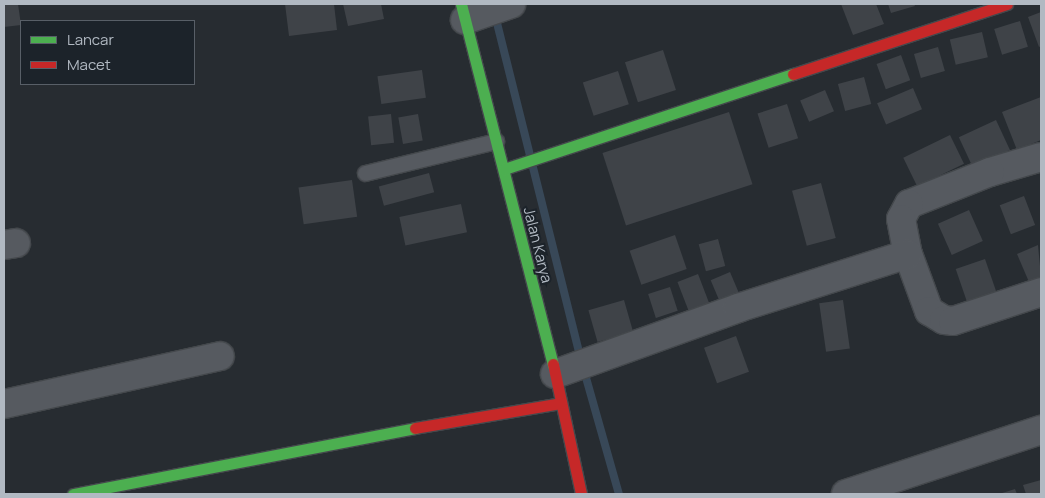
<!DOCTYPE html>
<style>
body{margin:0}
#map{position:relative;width:1045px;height:498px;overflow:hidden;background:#272c31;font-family:Manrope,sans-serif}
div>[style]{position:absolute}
.stream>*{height:8px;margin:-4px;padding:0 4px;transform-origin:4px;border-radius:4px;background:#384858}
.building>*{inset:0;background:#3f4348;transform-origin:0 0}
.roads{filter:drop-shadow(1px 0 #44484c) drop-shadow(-1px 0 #44484c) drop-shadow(0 1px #44484c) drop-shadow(0 -1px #44484c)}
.lane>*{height:15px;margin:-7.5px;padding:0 7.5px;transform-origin:7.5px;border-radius:7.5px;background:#565a60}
.street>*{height:28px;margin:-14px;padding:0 14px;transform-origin:14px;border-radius:14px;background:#565a60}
.fast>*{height:11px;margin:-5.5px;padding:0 5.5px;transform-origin:5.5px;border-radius:5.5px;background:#4caf50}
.jam>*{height:11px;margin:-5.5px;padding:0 5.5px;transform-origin:5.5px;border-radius:5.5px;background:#c62828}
span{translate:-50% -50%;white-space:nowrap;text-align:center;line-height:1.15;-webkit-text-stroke:4px #1c232a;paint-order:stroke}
.street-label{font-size:15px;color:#b1b9c2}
.frame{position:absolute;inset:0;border:5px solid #b1b9c2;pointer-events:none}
.legend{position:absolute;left:20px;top:20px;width:175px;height:65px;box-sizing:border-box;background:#1c232a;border:1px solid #585f67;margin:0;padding:6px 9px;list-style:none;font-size:15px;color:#b1b9c2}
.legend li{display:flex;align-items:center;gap:10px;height:25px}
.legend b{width:25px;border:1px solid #585f67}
</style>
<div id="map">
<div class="stream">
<div style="left:495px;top:15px;width:356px;rotate:76deg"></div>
<div style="left:581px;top:360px;width:139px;rotate:74.2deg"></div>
</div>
<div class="building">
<div style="clip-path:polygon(4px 4px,18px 4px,21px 25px,4px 27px)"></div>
<div style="clip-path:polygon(285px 4px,334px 4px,337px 30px,289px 36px)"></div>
<div style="clip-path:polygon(343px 4px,381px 4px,384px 19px,348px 26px)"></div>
<div style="clip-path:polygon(841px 4px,876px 4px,884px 24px,853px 35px)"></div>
<div style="clip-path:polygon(888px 4px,914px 4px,915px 6px,891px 13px)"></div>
<div style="clip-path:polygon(1041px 12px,1041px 46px,1039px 47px,1028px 17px)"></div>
<div style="left:1020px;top:21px;width:27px;height:27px;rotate:73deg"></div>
<div style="left:982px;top:32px;width:26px;height:33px;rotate:77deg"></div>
<div style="left:938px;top:47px;width:25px;height:25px;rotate:74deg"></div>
<div style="left:663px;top:50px;width:42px;height:40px;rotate:72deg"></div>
<div style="left:901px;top:55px;width:27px;height:26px;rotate:70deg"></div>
<div style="left:422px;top:70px;width:28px;height:45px;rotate:82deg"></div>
<div style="left:618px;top:71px;width:35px;height:37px;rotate:72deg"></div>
<div style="left:864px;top:77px;width:28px;height:27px;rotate:75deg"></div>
<div style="left:913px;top:88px;width:23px;height:39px;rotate:67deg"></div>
<div style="left:825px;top:90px;width:23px;height:27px;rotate:67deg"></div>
<div style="clip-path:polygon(1041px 97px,1041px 140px,1017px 150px,1002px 112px)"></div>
<div style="left:787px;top:104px;width:36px;height:31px;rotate:72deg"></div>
<div style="left:729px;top:112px;width:76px;height:133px;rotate:72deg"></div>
<div style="left:391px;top:114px;width:29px;height:23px;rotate:84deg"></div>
<div style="left:418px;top:114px;width:27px;height:20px;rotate:80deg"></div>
<div style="left:996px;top:120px;width:33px;height:41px;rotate:65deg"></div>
<div style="left:950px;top:135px;width:32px;height:52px;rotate:64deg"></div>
<div style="left:429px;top:173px;width:20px;height:52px;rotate:75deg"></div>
<div style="left:352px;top:180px;width:37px;height:54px;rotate:82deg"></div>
<div style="left:821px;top:183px;width:57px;height:30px;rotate:75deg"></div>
<div style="left:1024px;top:196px;width:31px;height:26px;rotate:69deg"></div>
<div style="left:461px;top:204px;width:29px;height:63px;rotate:78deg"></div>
<div style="left:969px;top:210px;width:34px;height:34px;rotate:66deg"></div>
<div style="left:675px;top:235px;width:36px;height:48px;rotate:71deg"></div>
<div style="left:718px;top:239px;width:28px;height:20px;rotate:75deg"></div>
<div style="clip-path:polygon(1038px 245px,1041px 277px,1029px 282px,1017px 254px)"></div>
<div style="left:985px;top:259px;width:37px;height:31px;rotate:71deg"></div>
<div style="left:730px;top:272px;width:25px;height:21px;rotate:67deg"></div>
<div style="left:698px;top:274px;width:31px;height:22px;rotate:69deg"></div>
<div style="left:670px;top:287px;width:25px;height:23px;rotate:72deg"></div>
<div style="left:624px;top:300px;width:33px;height:37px;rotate:74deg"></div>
<div style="left:843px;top:300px;width:49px;height:24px;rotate:82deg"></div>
<div style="left:736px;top:336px;width:38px;height:34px;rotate:70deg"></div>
<div style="clip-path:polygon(1041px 480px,1041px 494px,1026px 494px,1023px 485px)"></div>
<div style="clip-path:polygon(1015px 489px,1017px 494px,999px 494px)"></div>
</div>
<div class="roads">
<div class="lane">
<div style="left:365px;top:173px;width:135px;rotate:-13.7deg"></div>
</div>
<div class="street">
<div style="left:465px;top:20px;width:49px;rotate:-19.2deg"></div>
<div style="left:1041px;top:157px;width:53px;rotate:163.6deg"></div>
<div style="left:990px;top:172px;width:87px;rotate:158.4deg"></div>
<div style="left:909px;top:204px;width:17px;rotate:118deg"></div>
<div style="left:901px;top:219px;width:36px;rotate:79deg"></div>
<div style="left:908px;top:254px;width:61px;rotate:69.8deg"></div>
<div style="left:929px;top:311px;width:17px;rotate:31deg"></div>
<div style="left:944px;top:320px;width:9px;rotate:6deg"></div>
<div style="left:953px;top:321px;width:93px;rotate:-18.2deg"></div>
<div style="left:4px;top:245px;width:12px;rotate:-9deg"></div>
<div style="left:555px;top:374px;width:195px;rotate:-19.8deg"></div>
<div style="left:738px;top:308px;width:178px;rotate:-17.6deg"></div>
<div style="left:4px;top:404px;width:221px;rotate:-12.5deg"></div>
<div style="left:846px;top:494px;width:205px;rotate:-18.2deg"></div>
</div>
<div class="fast">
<div style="left:461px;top:4px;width:372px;rotate:75.7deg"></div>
<div style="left:504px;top:169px;width:304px;rotate:-18.2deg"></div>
<div style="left:73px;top:494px;width:348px;rotate:-10.9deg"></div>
</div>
<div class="jam">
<div style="left:793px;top:74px;width:225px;rotate:-18.1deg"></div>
<div style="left:553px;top:364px;width:133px;rotate:77.8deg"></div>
<div style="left:415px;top:428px;width:148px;rotate:-9.7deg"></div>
</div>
</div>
<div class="street-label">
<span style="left:538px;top:245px;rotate:76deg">Jalan Karya</span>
</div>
<div class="frame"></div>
<ul class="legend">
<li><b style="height:6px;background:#4caf50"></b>Lancar</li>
<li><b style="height:6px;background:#c62828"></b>Macet</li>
</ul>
</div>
